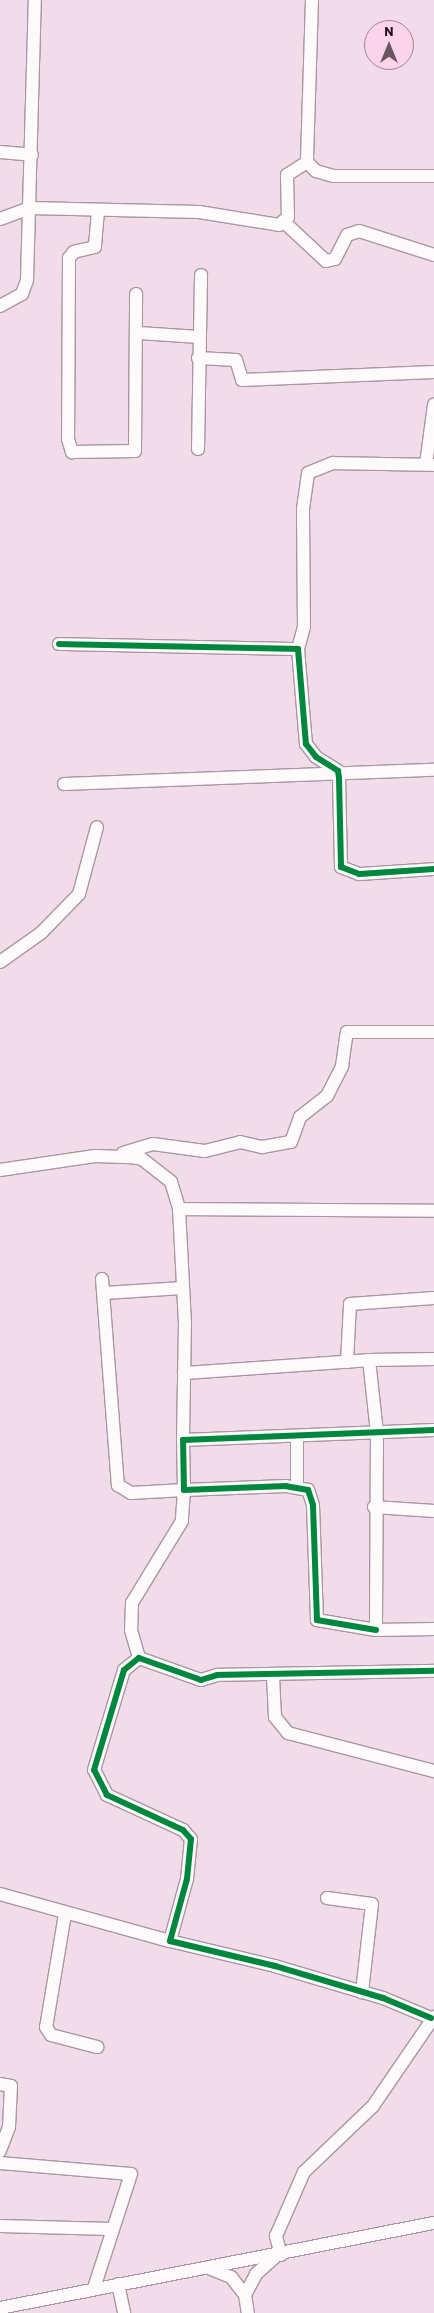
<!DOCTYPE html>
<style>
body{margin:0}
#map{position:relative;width:434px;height:2313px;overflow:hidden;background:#f2dce9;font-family:Barlow,sans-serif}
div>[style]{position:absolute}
.roads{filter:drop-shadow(1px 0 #a897a2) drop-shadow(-1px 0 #a897a2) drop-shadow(0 1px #a897a2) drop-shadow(0 -1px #a897a2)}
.minor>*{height:12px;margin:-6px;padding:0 6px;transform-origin:6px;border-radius:6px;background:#fdfafc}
.cycleway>*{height:6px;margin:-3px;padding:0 3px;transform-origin:3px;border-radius:3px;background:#00873e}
span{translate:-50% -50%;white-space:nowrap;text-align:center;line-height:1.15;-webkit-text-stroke:4px #fbd3ea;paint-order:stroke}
.north{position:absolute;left:364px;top:20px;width:50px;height:50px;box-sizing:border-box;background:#fbd3ea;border:1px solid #a38496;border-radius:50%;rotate:0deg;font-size:14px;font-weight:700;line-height:20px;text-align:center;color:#1e0e18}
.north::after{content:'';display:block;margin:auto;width:18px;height:22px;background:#685661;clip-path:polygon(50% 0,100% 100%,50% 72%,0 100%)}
</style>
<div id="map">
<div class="roads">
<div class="minor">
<div style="left:312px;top:0;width:162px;rotate:91.8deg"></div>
<div style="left:307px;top:162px;width:13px;rotate:45deg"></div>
<div style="left:316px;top:171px;width:18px;rotate:16deg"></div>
<div style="left:333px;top:176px;width:101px"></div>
<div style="left:0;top:152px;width:32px;rotate:5deg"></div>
<div style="left:98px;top:211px;width:36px;rotate:95deg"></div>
<div style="left:95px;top:247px;width:22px;rotate:167deg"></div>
<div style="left:74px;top:252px;width:8px;rotate:130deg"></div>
<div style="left:69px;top:258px;width:181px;rotate:90.3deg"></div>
<div style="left:68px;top:439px;width:14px;rotate:73deg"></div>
<div style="left:72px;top:452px;width:63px;rotate:-0.9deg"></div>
<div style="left:135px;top:451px;width:157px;rotate:-89.6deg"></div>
<div style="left:0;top:219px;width:33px;rotate:-20deg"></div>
<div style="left:31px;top:208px;width:168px;rotate:1.4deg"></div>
<div style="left:199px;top:212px;width:81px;rotate:9.2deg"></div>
<div style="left:279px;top:225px;width:12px;rotate:-42deg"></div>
<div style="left:288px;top:217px;width:42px;rotate:-91.4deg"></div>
<div style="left:287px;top:175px;width:24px;rotate:-33deg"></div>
<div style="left:284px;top:222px;width:57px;rotate:42.9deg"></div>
<div style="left:326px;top:261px;width:9px;rotate:-13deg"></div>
<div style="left:335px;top:259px;width:27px;rotate:-63deg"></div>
<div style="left:347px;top:235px;width:13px;rotate:-18deg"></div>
<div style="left:359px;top:231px;width:79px;rotate:17.7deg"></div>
<div style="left:0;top:306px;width:25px;rotate:-29deg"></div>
<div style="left:22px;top:294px;width:15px;rotate:-70deg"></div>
<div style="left:27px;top:280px;width:280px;rotate:-88.4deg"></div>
<div style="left:139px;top:333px;width:60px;rotate:3.8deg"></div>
<div style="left:198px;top:358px;width:38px;rotate:3deg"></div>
<div style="left:236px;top:360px;width:21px;rotate:73deg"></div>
<div style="left:242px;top:380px;width:192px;rotate:-2.4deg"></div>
<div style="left:198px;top:449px;width:174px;rotate:-89deg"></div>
<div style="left:426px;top:464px;width:60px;rotate:-82.3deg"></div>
<div style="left:59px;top:644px;width:239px;rotate:1.2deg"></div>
<div style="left:298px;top:649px;width:95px;rotate:85.2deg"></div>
<div style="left:306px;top:744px;width:16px;rotate:52deg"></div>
<div style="left:316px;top:757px;width:26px;rotate:32deg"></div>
<div style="left:338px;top:771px;width:7px;rotate:82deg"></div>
<div style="left:339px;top:778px;width:89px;rotate:88.7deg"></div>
<div style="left:341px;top:867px;width:19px;rotate:21deg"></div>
<div style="left:359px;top:874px;width:75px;rotate:-3.8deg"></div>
<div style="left:298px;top:649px;width:23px;rotate:-75deg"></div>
<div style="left:304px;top:627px;width:118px;rotate:-90.5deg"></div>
<div style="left:303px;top:509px;width:36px;rotate:-82deg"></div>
<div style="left:308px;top:473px;width:27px;rotate:-22deg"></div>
<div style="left:333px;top:463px;width:101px;rotate:1.1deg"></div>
<div style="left:64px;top:784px;width:370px;rotate:-2.2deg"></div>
<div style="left:0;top:962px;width:50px;rotate:-35.3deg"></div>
<div style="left:41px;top:933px;width:54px;rotate:-45.7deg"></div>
<div style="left:79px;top:894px;width:69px;rotate:-75deg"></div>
<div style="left:123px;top:1153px;width:31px;rotate:-17deg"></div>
<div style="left:153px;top:1144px;width:52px;rotate:7.7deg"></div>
<div style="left:205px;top:1151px;width:36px;rotate:-14deg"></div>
<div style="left:240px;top:1142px;width:23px;rotate:13deg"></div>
<div style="left:262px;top:1147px;width:29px;rotate:-10deg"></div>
<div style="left:291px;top:1142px;width:27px;rotate:-70deg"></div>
<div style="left:300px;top:1117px;width:34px;rotate:-38deg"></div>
<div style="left:327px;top:1096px;width:34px;rotate:-63deg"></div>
<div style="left:342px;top:1066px;width:34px;rotate:-82deg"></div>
<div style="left:347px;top:1032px;width:87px"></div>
<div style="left:0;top:1170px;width:96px;rotate:-8.4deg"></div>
<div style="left:95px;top:1156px;width:37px;rotate:2deg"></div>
<div style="left:132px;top:1157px;width:10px;rotate:11deg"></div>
<div style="left:142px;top:1159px;width:37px;rotate:38deg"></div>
<div style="left:171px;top:1182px;width:28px;rotate:73deg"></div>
<div style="left:179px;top:1209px;width:114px;rotate:87deg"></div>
<div style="left:185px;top:1323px;width:117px;rotate:91deg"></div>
<div style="left:179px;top:1209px;width:255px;rotate:0.4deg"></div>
<div style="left:102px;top:1279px;width:207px;rotate:85.6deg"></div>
<div style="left:118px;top:1485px;width:15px;rotate:32deg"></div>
<div style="left:131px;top:1493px;width:53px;rotate:-3.2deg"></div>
<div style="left:184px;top:1490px;width:31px;rotate:94deg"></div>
<div style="left:182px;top:1521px;width:96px;rotate:121.4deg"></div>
<div style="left:132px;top:1603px;width:27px;rotate:92deg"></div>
<div style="left:131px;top:1630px;width:29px;rotate:74deg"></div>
<div style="left:104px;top:1293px;width:79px;rotate:-3.6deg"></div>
<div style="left:434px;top:1359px;width:65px;rotate:179.1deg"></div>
<div style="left:369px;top:1360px;width:72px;rotate:83.7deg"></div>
<div style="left:377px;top:1432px;width:198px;rotate:90.3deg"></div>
<div style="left:376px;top:1630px;width:58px;rotate:-1deg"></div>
<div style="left:347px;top:1362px;width:58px;rotate:-87deg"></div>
<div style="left:350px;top:1304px;width:84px;rotate:-4.1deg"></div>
<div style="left:184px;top:1373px;width:185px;rotate:-4deg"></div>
<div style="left:297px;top:1436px;width:51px;rotate:90deg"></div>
<div style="left:374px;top:1507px;width:60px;rotate:3.8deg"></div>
<div style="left:376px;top:1630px;width:60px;rotate:-170.4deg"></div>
<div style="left:317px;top:1620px;width:115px;rotate:-92deg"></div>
<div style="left:313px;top:1505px;width:16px;rotate:-108deg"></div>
<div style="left:308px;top:1490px;width:22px;rotate:-170deg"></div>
<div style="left:286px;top:1486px;width:102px;rotate:177.8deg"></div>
<div style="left:184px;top:1490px;width:50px;rotate:-91.1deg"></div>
<div style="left:183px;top:1440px;width:251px;rotate:-2.3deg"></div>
<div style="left:273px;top:1676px;width:41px;rotate:87.2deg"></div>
<div style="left:275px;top:1717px;width:21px;rotate:51deg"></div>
<div style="left:288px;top:1733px;width:151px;rotate:14.6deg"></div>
<div style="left:0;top:1894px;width:176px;rotate:15.5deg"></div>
<div style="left:327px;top:1898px;width:45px;rotate:7.6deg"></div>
<div style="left:372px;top:1904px;width:89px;rotate:96.5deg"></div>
<div style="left:65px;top:1914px;width:115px;rotate:99.5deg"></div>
<div style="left:46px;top:2027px;width:9px;rotate:58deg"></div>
<div style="left:51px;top:2035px;width:48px;rotate:14.6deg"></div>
<div style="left:431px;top:2018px;width:52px;rotate:-157.4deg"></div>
<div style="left:383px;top:1998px;width:113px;rotate:-163.5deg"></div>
<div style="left:275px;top:1966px;width:108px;rotate:-166.6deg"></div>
<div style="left:170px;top:1941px;width:64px;rotate:-74.7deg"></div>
<div style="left:187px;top:1879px;width:40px;rotate:-84.3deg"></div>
<div style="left:191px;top:1839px;width:12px;rotate:-132deg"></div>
<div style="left:183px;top:1830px;width:84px;rotate:-155.3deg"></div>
<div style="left:107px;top:1795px;width:28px;rotate:-117deg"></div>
<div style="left:94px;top:1770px;width:104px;rotate:-73.3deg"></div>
<div style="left:124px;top:1670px;width:19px;rotate:-39deg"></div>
<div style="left:139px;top:1658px;width:66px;rotate:19.5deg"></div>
<div style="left:201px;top:1680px;width:17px;rotate:-17deg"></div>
<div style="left:217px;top:1675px;width:217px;rotate:-1.1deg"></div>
<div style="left:0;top:2084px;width:11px;rotate:10deg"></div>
<div style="left:11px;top:2086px;width:41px;rotate:92.8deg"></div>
<div style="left:9px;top:2127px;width:26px;rotate:111deg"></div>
<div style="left:0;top:2163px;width:131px;rotate:4.8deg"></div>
<div style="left:131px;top:2174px;width:120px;rotate:108deg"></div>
<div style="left:0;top:2226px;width:111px;rotate:1.5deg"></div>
<div style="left:281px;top:2255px;width:20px;rotate:-105deg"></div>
<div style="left:276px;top:2236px;width:70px;rotate:-66.4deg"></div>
<div style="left:304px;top:2172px;width:95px;rotate:-43.7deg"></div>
<div style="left:373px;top:2106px;width:108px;rotate:-55.6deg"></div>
<div style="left:211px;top:2269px;width:22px;rotate:22deg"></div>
<div style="left:231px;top:2277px;width:23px;rotate:52deg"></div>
<div style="left:245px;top:2295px;width:18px;rotate:81deg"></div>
<div style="left:118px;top:2284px;width:30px;rotate:78deg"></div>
<div style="left:245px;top:2295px;width:24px;rotate:-62deg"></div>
<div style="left:256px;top:2274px;width:24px;rotate:-42deg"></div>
<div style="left:0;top:2308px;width:442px;rotate:-11.1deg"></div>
</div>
</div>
<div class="cycleway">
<div style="left:59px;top:644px;width:239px;rotate:1.2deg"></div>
<div style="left:298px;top:649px;width:95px;rotate:85.2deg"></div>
<div style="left:306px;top:744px;width:16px;rotate:52deg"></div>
<div style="left:316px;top:757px;width:26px;rotate:32deg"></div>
<div style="left:338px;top:771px;width:7px;rotate:82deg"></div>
<div style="left:339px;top:778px;width:89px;rotate:88.7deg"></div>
<div style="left:341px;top:867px;width:19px;rotate:21deg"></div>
<div style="left:359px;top:874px;width:75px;rotate:-3.8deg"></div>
<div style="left:376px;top:1630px;width:60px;rotate:-170.4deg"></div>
<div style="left:317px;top:1620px;width:115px;rotate:-92deg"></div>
<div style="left:313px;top:1505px;width:16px;rotate:-108deg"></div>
<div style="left:308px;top:1490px;width:22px;rotate:-170deg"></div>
<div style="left:286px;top:1486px;width:102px;rotate:177.8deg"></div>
<div style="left:184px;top:1490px;width:50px;rotate:-91.1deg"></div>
<div style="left:183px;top:1440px;width:251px;rotate:-2.3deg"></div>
<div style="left:431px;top:2018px;width:52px;rotate:-157.4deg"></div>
<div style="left:383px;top:1998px;width:113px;rotate:-163.5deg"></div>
<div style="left:275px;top:1966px;width:108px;rotate:-166.6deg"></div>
<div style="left:170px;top:1941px;width:64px;rotate:-74.7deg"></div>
<div style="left:187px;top:1879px;width:40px;rotate:-84.3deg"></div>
<div style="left:191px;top:1839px;width:12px;rotate:-132deg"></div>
<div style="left:183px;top:1830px;width:84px;rotate:-155.3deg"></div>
<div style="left:107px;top:1795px;width:28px;rotate:-117deg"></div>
<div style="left:94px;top:1770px;width:104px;rotate:-73.3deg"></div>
<div style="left:124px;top:1670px;width:19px;rotate:-39deg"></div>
<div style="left:139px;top:1658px;width:66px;rotate:19.5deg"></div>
<div style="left:201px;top:1680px;width:17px;rotate:-17deg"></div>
<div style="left:217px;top:1675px;width:217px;rotate:-1.1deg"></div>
</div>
<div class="north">N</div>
</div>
